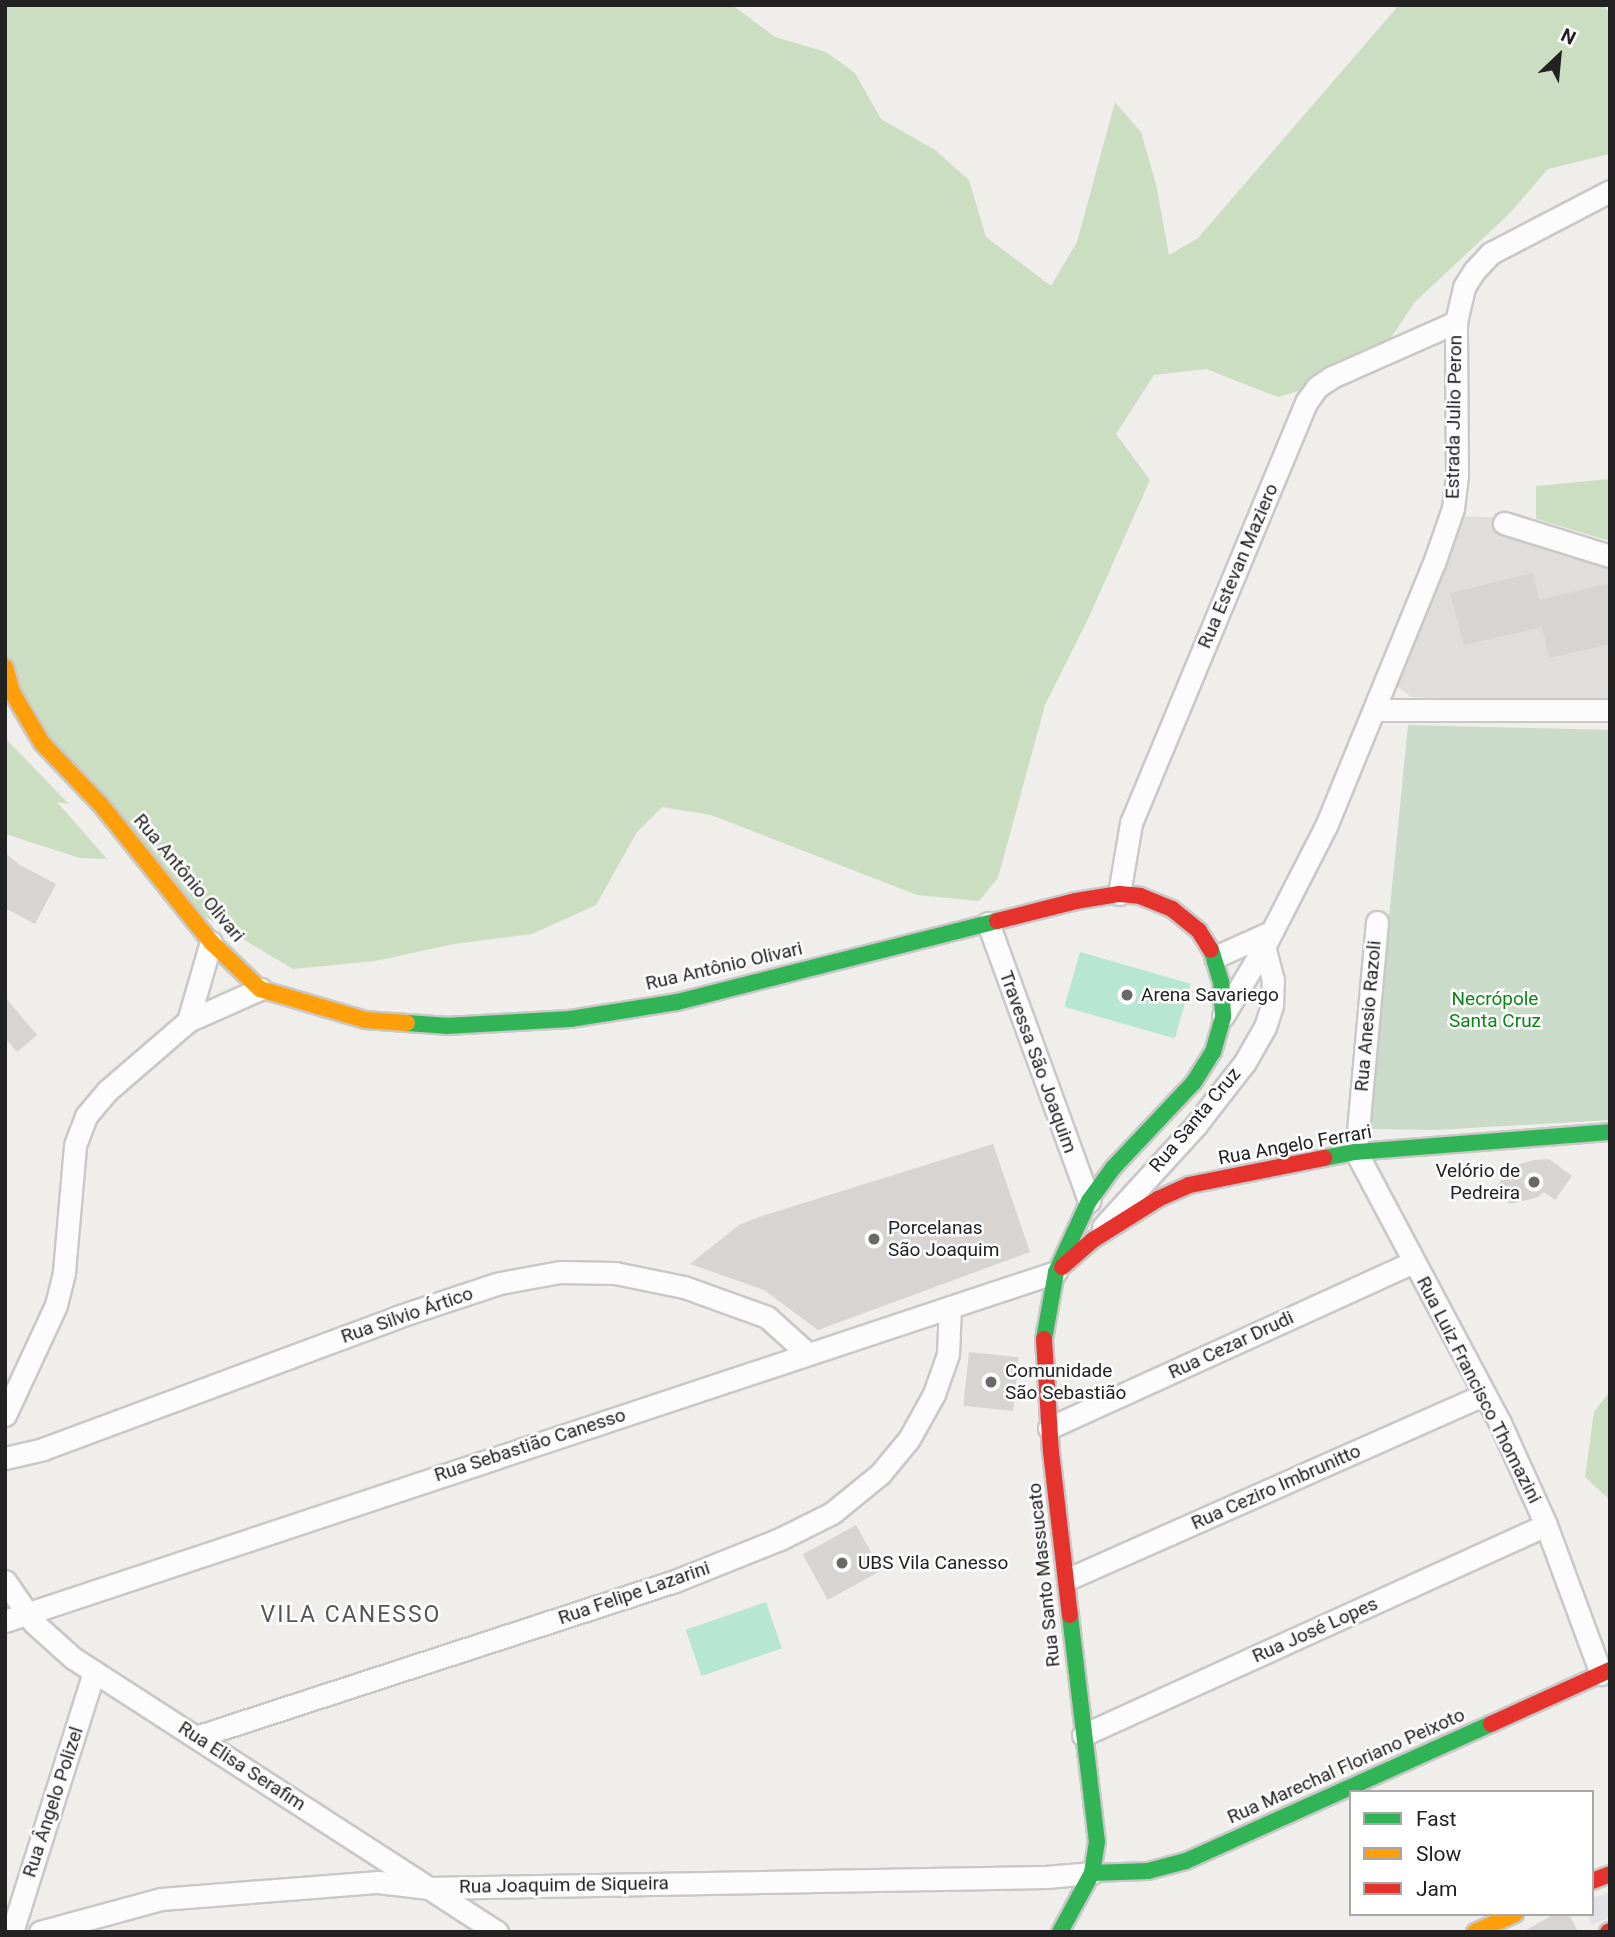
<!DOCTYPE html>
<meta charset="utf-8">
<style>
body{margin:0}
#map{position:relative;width:1615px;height:1937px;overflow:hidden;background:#f0eeeb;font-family:Roboto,sans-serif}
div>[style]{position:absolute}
.residential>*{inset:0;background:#dfdedc}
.forest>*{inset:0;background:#cbdec1}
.cemetery>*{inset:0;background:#cadbca}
.pitch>*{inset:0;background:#b7e6d2;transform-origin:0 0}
.plaza>*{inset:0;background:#e2e1e5}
.building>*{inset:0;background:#d7d4d2;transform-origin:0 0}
.roads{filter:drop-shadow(2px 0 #c9c8c7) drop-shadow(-2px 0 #c9c8c7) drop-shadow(0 2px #c9c8c7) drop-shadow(0 -2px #c9c8c7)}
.street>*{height:21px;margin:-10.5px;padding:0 10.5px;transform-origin:10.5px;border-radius:10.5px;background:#fdfcfc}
.fast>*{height:16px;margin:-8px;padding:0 8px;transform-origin:8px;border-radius:8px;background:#30b455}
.slow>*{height:16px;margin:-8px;padding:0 8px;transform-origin:8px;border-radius:8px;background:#ff9f0a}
.jam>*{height:16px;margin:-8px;padding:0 8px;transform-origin:8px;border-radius:8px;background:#e5322d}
.dots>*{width:19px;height:19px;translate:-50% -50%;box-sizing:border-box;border:4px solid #fff;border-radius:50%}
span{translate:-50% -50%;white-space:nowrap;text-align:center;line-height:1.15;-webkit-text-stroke:5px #fff;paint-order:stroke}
.street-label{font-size:19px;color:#222}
.poi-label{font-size:19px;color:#222}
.left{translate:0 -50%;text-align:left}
.right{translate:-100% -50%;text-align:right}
.park-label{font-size:19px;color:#0c8416}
.quarter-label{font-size:23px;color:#555;letter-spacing:2px}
.frame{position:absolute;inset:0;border:7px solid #222;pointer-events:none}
.legend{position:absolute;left:1349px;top:1790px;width:245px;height:126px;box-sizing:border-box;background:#fff;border:2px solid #a7a7a7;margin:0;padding:9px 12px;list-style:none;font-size:21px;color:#222}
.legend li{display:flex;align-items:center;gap:14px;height:35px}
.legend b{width:35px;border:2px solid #a7a7a7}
.north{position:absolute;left:1524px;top:21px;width:70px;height:70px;-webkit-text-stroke:5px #fff;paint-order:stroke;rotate:26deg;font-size:19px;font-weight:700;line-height:28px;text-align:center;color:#222}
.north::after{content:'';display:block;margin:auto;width:24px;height:32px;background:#222;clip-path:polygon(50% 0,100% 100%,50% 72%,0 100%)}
</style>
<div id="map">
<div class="residential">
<div style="clip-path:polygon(1458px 516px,1506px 518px,1610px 551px,1610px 703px,1411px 697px,1394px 684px)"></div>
</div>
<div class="forest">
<div style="clip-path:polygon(5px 5px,732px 5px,775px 37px,826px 52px,855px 73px,881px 119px,935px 150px,969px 180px,986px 237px,1051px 286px,1077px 242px,1115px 102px,1141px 132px,1156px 184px,1169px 255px,1198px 238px,1399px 5px,1603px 5px,1610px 13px,1610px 154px,1548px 169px,1509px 214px,1415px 302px,1386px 345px,1350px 376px,1278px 397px,1206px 369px,1154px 375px,1116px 434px,1150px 480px,1089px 617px,1045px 705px,998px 878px,979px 901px,917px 895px,711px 815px,662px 807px,637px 832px,596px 905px,532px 934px,454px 944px,375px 961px,293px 969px,202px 915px,47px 743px,5px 670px)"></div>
<div style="clip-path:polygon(1610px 479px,1610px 541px,1536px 519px,1536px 486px)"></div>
<div style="clip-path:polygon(5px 738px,69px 804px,57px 802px,107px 859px,80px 858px,5px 834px)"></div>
<div style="clip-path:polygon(1610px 1391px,1610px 1500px,1585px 1477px,1594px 1412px)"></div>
</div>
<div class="cemetery">
<div style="clip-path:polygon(1408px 725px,1610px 730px,1610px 1120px,1436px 1130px,1368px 1129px)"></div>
</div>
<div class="pitch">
<div style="left:1080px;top:952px;width:115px;height:57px;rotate:16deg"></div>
<div style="left:766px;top:1602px;width:49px;height:85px;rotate:71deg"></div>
</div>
<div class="plaza">
<div style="clip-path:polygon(1610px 1892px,1610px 1917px,1592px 1925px,1587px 1914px,1592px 1914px,1592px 1898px)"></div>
</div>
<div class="building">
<div style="clip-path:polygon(1533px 573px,1539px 600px,1610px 583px,1610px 644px,1549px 658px,1542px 627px,1464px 645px,1450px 593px)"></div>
<div style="clip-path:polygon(5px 853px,20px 865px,56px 884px,35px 924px,5px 908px)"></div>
<div style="clip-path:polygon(5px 997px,37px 1035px,17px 1052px,5px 1038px)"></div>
<div style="clip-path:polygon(993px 1144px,1030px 1252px,818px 1330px,764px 1290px,690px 1264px,739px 1225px,759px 1217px)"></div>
<div style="clip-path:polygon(1549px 1159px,1572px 1176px,1555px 1200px,1544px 1192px,1538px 1197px,1511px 1204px,1499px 1199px,1496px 1188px,1508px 1168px,1533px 1160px)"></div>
<div style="left:969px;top:1352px;width:50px;height:54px;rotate:6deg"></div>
<div style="left:856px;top:1525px;width:52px;height:61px;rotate:61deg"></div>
<div style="clip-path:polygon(1555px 1914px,1569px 1914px,1578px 1932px,1522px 1932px)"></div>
</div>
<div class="roads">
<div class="street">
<div style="left:1504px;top:523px;width:111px;rotate:17.3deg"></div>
<div style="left:1374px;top:710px;width:236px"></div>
<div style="left:1119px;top:894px;width:72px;rotate:-80.4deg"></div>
<div style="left:1131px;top:823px;width:457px;rotate:-67.4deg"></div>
<div style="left:1307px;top:401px;width:17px;rotate:-54deg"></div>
<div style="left:1317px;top:387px;width:18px;rotate:-34deg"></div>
<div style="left:1332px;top:377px;width:136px;rotate:-23.9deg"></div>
<div style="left:1377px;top:922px;width:231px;rotate:95.2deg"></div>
<div style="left:1356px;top:1152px;width:307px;rotate:62deg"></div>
<div style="left:1500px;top:1423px;width:112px;rotate:65.7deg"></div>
<div style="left:1546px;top:1525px;width:159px;rotate:69.7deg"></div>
<div style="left:988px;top:923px;width:296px;rotate:70deg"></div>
<div style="left:1215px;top:957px;width:61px;rotate:-24.1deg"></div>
<div style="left:1223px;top:1016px;width:80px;rotate:-59.3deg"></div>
<div style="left:1264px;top:947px;width:136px;rotate:-62.9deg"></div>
<div style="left:1326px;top:826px;width:284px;rotate:-67.7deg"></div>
<div style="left:1434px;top:563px;width:58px;rotate:-70.9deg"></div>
<div style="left:1453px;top:508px;width:33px;rotate:-83deg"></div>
<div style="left:1457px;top:475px;width:153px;rotate:-90.4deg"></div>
<div style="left:1456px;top:322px;width:36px;rotate:-77deg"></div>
<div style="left:1464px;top:287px;width:19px;rotate:-58deg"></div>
<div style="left:1474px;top:271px;width:25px;rotate:-47deg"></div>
<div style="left:1491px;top:253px;width:134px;rotate:-27.5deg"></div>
<div style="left:188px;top:1021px;width:82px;rotate:-73.8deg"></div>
<div style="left:1103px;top:1227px;width:138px;rotate:-47.6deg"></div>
<div style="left:1196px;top:1125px;width:80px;rotate:-52.1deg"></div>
<div style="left:1245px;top:1062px;width:40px;rotate:-60.3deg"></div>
<div style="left:1265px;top:1027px;width:23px;rotate:-72deg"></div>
<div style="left:1272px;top:1005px;width:25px;rotate:-88deg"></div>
<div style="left:1273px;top:980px;width:34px;rotate:-105deg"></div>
<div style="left:5px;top:1415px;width:121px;rotate:-65.1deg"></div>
<div style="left:56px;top:1305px;width:34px;rotate:-76deg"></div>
<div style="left:64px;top:1272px;width:127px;rotate:-85deg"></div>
<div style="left:75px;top:1145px;width:31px;rotate:-69deg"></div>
<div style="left:86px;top:1116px;width:33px;rotate:-50deg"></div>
<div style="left:107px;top:1091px;width:107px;rotate:-40.8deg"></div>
<div style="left:188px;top:1021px;width:79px;rotate:-24deg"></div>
<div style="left:1049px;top:1428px;width:400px;rotate:-24.5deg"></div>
<div style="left:5px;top:1458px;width:39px;rotate:-13deg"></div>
<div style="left:43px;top:1449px;width:378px;rotate:-20.4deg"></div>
<div style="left:397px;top:1317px;width:108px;rotate:-18.3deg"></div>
<div style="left:500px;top:1283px;width:61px;rotate:-10.4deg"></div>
<div style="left:560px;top:1272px;width:55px;rotate:1deg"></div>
<div style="left:615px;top:1273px;width:70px;rotate:11.5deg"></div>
<div style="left:684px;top:1287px;width:88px;rotate:19.9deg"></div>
<div style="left:767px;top:1317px;width:54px;rotate:42deg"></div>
<div style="left:1068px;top:1579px;width:456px;rotate:-23.9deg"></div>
<div style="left:5px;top:1581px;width:51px;rotate:55.4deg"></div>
<div style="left:34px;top:1623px;width:52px;rotate:41.9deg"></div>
<div style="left:73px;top:1658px;width:505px;rotate:32.87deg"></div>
<div style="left:5px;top:1621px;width:1107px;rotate:-18.37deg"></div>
<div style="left:1083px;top:1735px;width:508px;rotate:-24.4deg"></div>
<div style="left:196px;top:1737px;width:504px;rotate:-18.04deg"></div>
<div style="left:675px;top:1581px;width:113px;rotate:-21.8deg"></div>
<div style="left:780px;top:1539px;width:58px;rotate:-26.6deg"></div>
<div style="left:832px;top:1513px;width:62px;rotate:-39.1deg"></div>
<div style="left:880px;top:1474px;width:45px;rotate:-50.4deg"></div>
<div style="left:909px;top:1439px;width:51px;rotate:-60.9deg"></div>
<div style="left:934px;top:1394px;width:42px;rotate:-70.7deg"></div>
<div style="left:948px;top:1354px;width:47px;rotate:-87.6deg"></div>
<div style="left:12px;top:1932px;width:273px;rotate:-72.5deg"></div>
<div style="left:40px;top:1932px;width:125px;rotate:-15.3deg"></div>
<div style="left:161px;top:1899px;width:218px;rotate:-4.5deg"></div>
<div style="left:378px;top:1882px;width:51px;rotate:6.7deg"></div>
<div style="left:429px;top:1888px;width:617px;rotate:-1.02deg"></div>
<div style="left:1046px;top:1877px;width:46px;rotate:-5deg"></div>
</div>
<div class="fast">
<div style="left:407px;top:1023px;width:39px;rotate:4deg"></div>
<div style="left:446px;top:1026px;width:124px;rotate:-3.2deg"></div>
<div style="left:570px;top:1019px;width:108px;rotate:-9deg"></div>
<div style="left:677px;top:1002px;width:330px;rotate:-14.2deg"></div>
<div style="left:1324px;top:1158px;width:33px;rotate:-11deg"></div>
<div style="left:1356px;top:1152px;width:255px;rotate:-4.5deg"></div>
<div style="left:1044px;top:1339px;width:68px;rotate:-79.8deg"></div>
<div style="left:1056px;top:1272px;width:78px;rotate:-65.1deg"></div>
<div style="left:1089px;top:1201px;width:41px;rotate:-54deg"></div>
<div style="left:1113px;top:1168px;width:118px;rotate:-46.7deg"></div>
<div style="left:1194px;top:1082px;width:36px;rotate:-58deg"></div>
<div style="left:1213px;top:1052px;width:37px;rotate:-74deg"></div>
<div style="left:1223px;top:1016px;width:34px;rotate:-93deg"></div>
<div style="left:1221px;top:982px;width:34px;rotate:-107deg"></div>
<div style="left:1092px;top:1873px;width:56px;rotate:-2deg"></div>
<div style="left:1148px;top:1871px;width:39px;rotate:-15deg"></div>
<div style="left:1186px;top:1861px;width:334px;rotate:-24.2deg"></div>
<div style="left:1060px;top:1932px;width:67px;rotate:-61.5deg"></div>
<div style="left:1092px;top:1873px;width:31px;rotate:-81deg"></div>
<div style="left:1097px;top:1842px;width:229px;rotate:-96.8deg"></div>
</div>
<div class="slow">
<div style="left:5px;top:667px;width:26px;rotate:74deg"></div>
<div style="left:12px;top:692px;width:59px;rotate:59.5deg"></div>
<div style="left:42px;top:743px;width:86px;rotate:46.4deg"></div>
<div style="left:101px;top:805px;width:176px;rotate:51.2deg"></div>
<div style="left:211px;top:942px;width:68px;rotate:43.8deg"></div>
<div style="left:260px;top:989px;width:109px;rotate:16.4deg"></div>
<div style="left:365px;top:1020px;width:42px;rotate:4.1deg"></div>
<div style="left:1475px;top:1932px;width:44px;rotate:-24.2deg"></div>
</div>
<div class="jam">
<div style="left:997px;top:921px;width:81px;rotate:-14.2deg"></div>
<div style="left:1076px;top:901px;width:44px;rotate:-9.2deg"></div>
<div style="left:1119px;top:894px;width:21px;rotate:5deg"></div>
<div style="left:1140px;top:896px;width:35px;rotate:22deg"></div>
<div style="left:1172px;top:909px;width:35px;rotate:39deg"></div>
<div style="left:1199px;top:931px;width:22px;rotate:58deg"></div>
<div style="left:1062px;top:1267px;width:41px;rotate:-41.1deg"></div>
<div style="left:1093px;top:1240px;width:77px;rotate:-32.2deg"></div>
<div style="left:1158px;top:1199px;width:34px;rotate:-24deg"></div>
<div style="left:1189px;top:1185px;width:138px;rotate:-11.3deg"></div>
<div style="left:1044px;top:1339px;width:113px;rotate:86.5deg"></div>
<div style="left:1051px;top:1452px;width:164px;rotate:83.4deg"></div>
<div style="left:1491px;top:1724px;width:131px;rotate:-24.4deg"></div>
<div style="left:1592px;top:1881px;width:19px;rotate:-21deg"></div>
<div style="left:1608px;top:1932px;width:2px;rotate:-27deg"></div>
</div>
</div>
<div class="dots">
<div style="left:1127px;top:995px;background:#6a6968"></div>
<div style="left:1534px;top:1182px;background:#6a6968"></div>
<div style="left:874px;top:1239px;background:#6a6968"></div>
<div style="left:991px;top:1382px;background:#6a6968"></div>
<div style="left:842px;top:1563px;background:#6a6968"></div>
</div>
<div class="street-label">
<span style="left:1454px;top:417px;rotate:-89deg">Estrada Julio Peron</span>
<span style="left:1238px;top:566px;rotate:-67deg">Rua Estevan Maziero</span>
<span style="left:189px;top:878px;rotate:50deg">Rua Antônio Olivari</span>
<span style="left:724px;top:966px;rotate:-13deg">Rua Antônio Olivari</span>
<span style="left:1368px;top:1016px;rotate:-85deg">Rua Anesio Razoli</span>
<span style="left:1038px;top:1062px;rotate:70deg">Travessa São Joaquim</span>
<span style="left:1195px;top:1120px;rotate:-50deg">Rua Santa Cruz</span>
<span style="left:1295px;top:1145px;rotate:-10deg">Rua Angelo Ferrari</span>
<span style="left:407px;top:1315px;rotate:-19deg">Rua Silvio Ártico</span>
<span style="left:1231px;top:1345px;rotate:-25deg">Rua Cezar Drudi</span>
<span style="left:1479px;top:1390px;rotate:63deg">Rua Luiz Francisco Thomazini</span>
<span style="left:530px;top:1445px;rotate:-18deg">Rua Sebastião Canesso</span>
<span style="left:1276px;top:1487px;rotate:-24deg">Rua Ceziro Imbrunitto</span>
<span style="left:1044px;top:1575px;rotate:-96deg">Rua Santo Massucato</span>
<span style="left:634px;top:1593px;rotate:-19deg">Rua Felipe Lazarini</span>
<span style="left:1315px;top:1630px;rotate:-24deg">Rua José Lopes</span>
<span style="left:242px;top:1766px;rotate:33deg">Rua Elisa Serafim</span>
<span style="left:1346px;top:1766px;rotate:-24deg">Rua Marechal Floriano Peixoto</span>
<span style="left:53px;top:1802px;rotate:-72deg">Rua Ângelo Polizel</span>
<span style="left:564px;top:1885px;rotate:-1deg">Rua Joaquim de Siqueira</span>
</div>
<div class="poi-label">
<span class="left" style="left:1141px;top:995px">Arena Savariego</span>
<span class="right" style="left:1520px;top:1182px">Velório de<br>Pedreira</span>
<span class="left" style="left:888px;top:1239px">Porcelanas<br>São Joaquim</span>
<span class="left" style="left:1005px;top:1382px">Comunidade<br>São Sebastião</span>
<span class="left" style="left:858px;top:1563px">UBS Vila Canesso</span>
</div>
<div class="park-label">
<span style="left:1495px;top:1010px">Necrópole<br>Santa Cruz</span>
</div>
<div class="quarter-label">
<span style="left:351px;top:1615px">VILA CANESSO</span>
</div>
<div class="frame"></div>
<ul class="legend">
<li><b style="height:9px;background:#30b455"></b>Fast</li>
<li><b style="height:9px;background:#ff9f0a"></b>Slow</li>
<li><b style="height:9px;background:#e5322d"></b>Jam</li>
</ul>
<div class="north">N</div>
</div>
